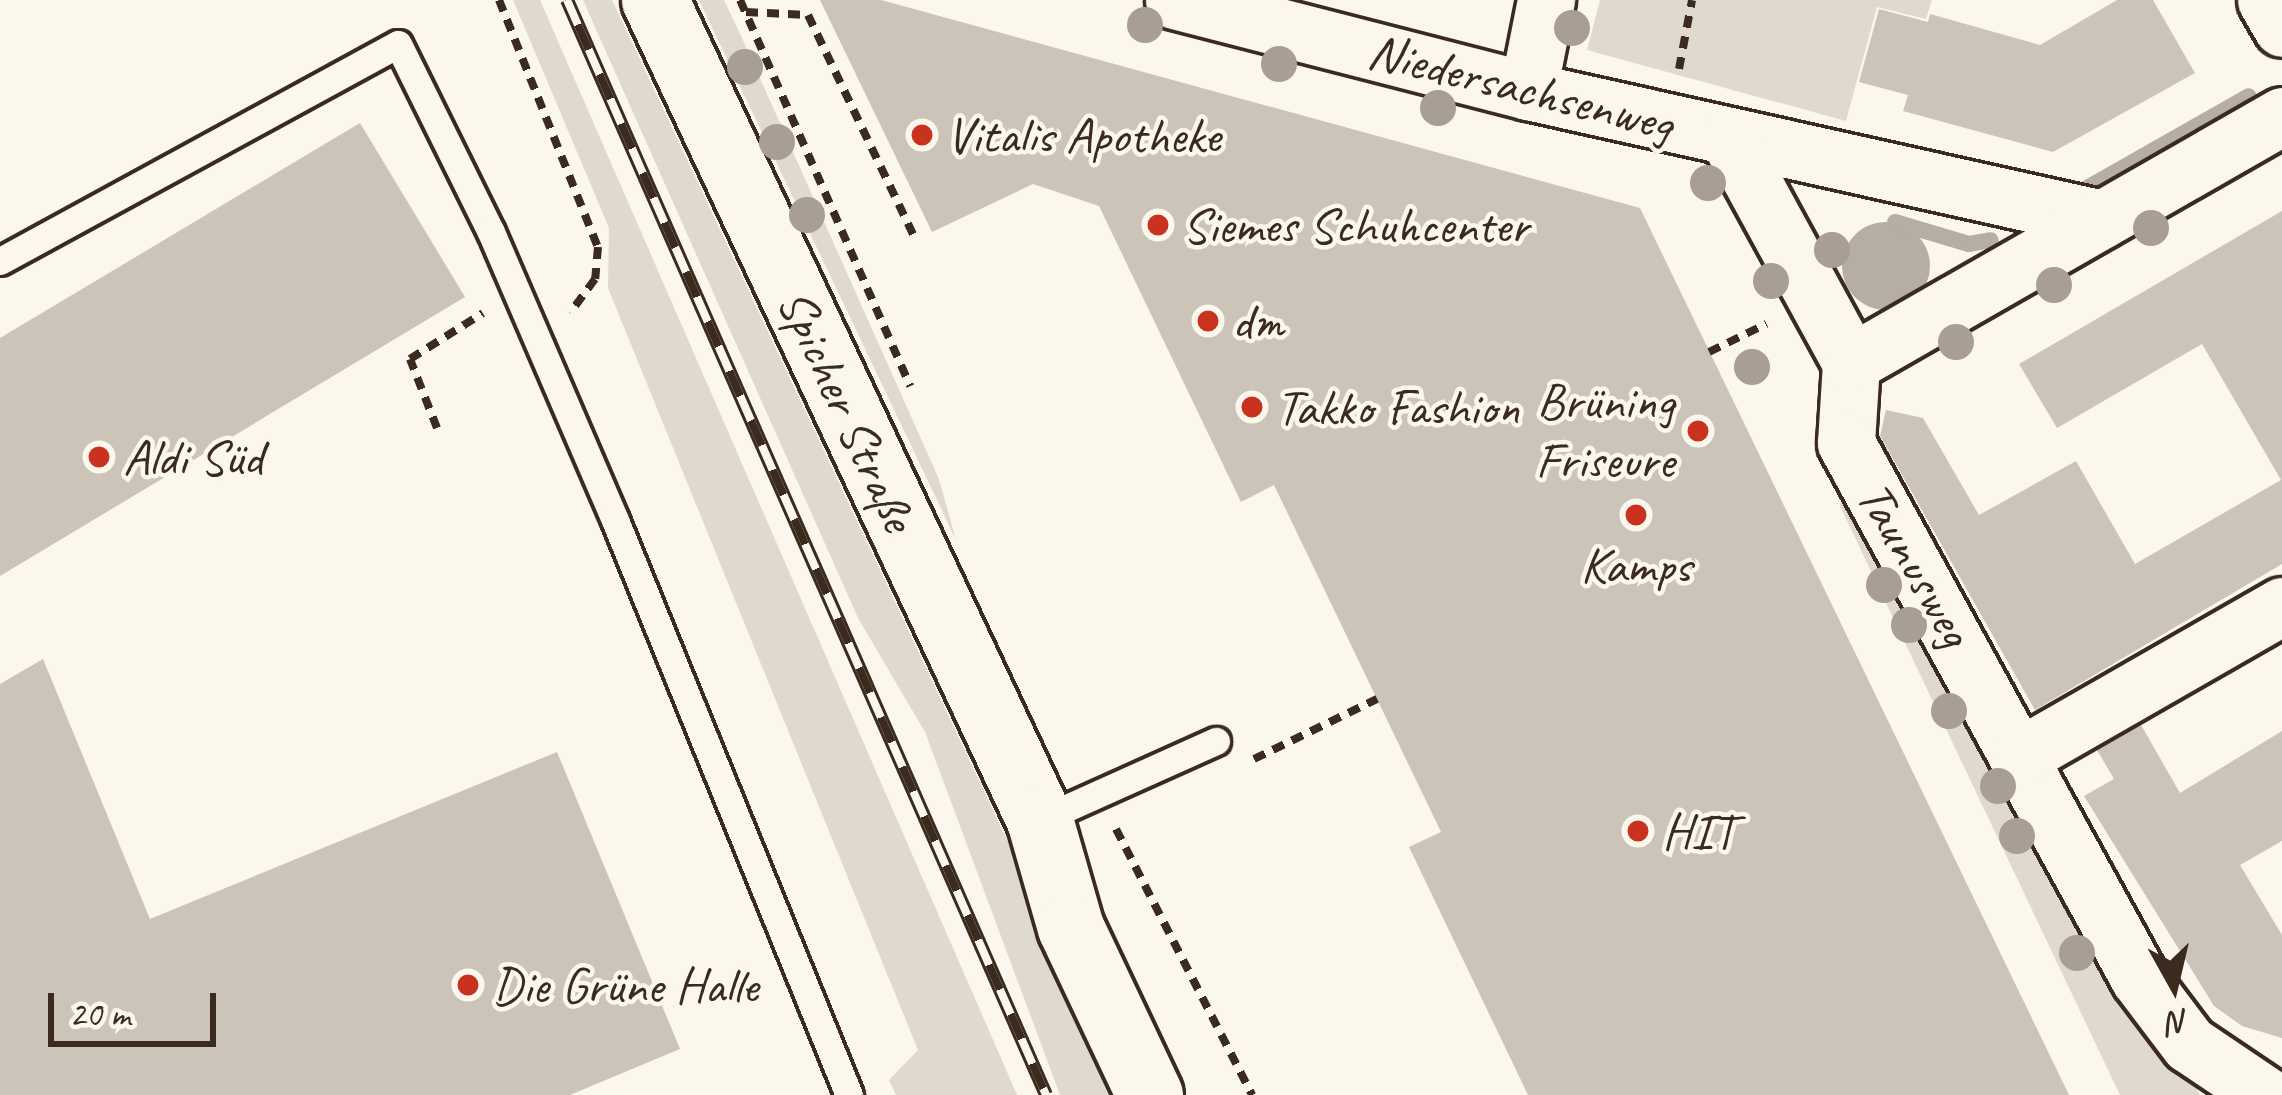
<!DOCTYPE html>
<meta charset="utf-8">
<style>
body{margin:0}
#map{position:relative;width:2282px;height:1095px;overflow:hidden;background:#fbf7ec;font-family:Caveat,sans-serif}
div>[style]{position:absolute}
.green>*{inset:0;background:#dfd9ce}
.water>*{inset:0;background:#b6aea2}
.round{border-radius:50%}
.stream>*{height:16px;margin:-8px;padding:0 8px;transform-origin:8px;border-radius:8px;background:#b6aea2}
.building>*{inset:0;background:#ccc4b9}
.path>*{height:8px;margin-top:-4px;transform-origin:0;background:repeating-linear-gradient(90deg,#3b2a1e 0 12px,transparent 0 21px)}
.roads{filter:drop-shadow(3px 0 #3b2a1e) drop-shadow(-3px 0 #3b2a1e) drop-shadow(0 3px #3b2a1e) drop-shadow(0 -3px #3b2a1e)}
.service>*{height:27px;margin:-13.5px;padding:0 13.5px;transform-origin:13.5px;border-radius:13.5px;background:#fbf7ec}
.minor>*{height:57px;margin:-28.5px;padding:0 28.5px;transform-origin:28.5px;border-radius:28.5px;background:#fbf7ec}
.tertiary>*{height:66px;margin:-33px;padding:0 33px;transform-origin:33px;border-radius:33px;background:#fbf7ec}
.rail>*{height:14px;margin-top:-7px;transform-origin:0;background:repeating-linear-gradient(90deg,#fbf7ec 0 27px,#3b2a1e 0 54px);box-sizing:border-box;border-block:3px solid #3b2a1e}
.trees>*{width:36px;height:36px;margin:-18px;border-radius:50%;background:#a89e93}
.dots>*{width:33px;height:33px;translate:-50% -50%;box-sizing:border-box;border:6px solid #fbf7ec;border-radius:50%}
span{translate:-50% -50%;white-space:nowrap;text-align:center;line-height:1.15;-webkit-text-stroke:9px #fbf7ec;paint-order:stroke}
.street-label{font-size:51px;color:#3b2a1e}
.poi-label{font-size:51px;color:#3b2a1e}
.left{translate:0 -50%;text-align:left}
.right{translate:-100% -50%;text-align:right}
.north{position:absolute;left:2114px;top:927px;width:120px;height:120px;-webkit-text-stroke:9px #fbf7ec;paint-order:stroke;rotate:172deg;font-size:33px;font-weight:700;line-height:48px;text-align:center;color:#3b2a1e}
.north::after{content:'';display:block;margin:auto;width:42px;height:54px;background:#3b2a1e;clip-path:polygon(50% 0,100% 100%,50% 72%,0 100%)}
.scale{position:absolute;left:48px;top:993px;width:168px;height:54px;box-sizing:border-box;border:6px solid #3b2a1e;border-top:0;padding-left:15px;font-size:36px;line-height:42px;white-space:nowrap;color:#3b2a1e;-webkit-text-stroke:9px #fbf7ec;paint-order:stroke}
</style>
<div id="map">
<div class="green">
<div style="clip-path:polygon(513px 0,540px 0,1017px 1095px,896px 1095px,889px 1080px,918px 1050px,608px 288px,609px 228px)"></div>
<div style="clip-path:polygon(583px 0,612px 0,1127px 1095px,1060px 1095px,925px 732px,858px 618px)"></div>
<div style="clip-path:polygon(699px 0,724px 0,742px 38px,939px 479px,956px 540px)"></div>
<div style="clip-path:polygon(1600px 0,1932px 0,1926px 19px,1877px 7px,1846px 121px,1587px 50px)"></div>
<div style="clip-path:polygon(1843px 482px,2145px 995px,2200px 1095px,2120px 1095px,1840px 506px)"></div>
</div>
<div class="water">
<div class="round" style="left:1842px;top:222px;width:88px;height:88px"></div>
</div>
<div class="stream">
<div style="left:2073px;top:196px;width:202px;rotate:-29.6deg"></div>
<div style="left:1895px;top:222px;width:77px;rotate:16.6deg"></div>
<div style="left:1969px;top:244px;width:22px;rotate:-10deg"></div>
</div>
<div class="building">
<div style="clip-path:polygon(820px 0,881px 0,1640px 208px,2069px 1095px,1528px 1095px,1409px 847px,1441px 832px,1274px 485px,1241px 502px,1099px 206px,1033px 184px,932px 232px)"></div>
<div style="clip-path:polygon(2117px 0,2153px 0,2195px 73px,2053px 152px,1903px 111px,1908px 95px,1859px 82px,1879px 9px,1928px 22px,1930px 14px,2040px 45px)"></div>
<div style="clip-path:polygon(360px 123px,465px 297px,0 576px,0 338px)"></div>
<div style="clip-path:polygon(2282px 211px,2282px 564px,2035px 710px,1880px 436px,1886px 410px,1923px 418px,1979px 515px,2076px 461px,2135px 564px,2281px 480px,2202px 344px,2057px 428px,2019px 364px)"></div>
<div style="clip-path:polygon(43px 659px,150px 919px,557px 752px,680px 1049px,570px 1095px,0 1095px,0 684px)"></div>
<div style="clip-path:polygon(2141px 725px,2180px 793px,2282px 731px,2282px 841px,2240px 865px,2282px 935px,2282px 1038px,2242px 1026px,2214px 1006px,2084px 796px,2114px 779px,2097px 750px)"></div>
</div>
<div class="path">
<div style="left:499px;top:0;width:266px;rotate:68.2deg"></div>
<div style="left:598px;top:247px;width:32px;rotate:95deg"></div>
<div style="left:595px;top:279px;width:42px;rotate:126.3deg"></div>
<div style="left:740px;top:0;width:422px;rotate:66.2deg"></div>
<div style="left:746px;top:12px;width:62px;rotate:2.8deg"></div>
<div style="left:808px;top:15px;width:250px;rotate:64.4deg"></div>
<div style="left:1679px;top:69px;width:70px;rotate:-79.3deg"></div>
<div style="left:1709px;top:352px;width:64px;rotate:-26.2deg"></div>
<div style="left:437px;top:428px;width:74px;rotate:-111.4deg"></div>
<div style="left:410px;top:359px;width:86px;rotate:-32.2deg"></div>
<div style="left:1254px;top:759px;width:137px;rotate:-26deg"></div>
<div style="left:1116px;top:829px;width:299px;rotate:62.9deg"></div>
</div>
<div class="roads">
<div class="service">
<div style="left:0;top:261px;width:453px;rotate:-28.6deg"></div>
<div style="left:398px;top:44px;width:210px;rotate:63.7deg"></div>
<div style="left:491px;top:232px;width:314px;rotate:66.7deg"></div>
<div style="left:615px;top:520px;width:621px;rotate:67.86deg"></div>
<div style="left:1040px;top:820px;width:193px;rotate:-24.2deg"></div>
</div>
<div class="minor">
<div style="left:1174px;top:0;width:366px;rotate:14.4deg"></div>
<div style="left:1528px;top:91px;width:588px;rotate:12.57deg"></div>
<div style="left:2266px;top:0;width:32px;rotate:60deg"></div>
<div style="left:1528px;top:91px;width:93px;rotate:-78.8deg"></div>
<div style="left:1728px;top:137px;width:257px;rotate:61.4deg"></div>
<div style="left:1851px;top:363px;width:80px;rotate:93.6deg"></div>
<div style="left:1846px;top:443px;width:610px;rotate:61.29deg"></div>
<div style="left:2139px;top:978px;width:83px;rotate:52.9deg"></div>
<div style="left:2189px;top:1044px;width:92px;rotate:33.9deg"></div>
<div style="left:1851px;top:363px;width:497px;rotate:-29.8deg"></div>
<div style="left:2022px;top:755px;width:300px;rotate:-29.8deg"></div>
</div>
<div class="tertiary">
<div style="left:655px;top:0;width:906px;rotate:64.85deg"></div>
<div style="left:1040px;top:820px;width:112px;rotate:74deg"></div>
<div style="left:1071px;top:928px;width:185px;rotate:64.7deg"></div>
</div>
</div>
<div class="rail">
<div style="left:567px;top:0;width:1195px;rotate:66.37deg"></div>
</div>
<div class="trees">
<div style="left:1145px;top:25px"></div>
<div style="left:1572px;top:28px"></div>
<div style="left:1279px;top:64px"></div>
<div style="left:745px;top:67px"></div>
<div style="left:1438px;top:108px"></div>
<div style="left:777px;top:142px"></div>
<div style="left:1708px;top:183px"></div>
<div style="left:807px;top:215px"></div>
<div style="left:2151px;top:228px"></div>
<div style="left:1832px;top:250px"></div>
<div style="left:1771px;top:281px"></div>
<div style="left:2054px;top:285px"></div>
<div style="left:1956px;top:342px"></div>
<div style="left:1752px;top:367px"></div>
<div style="left:1884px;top:585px"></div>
<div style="left:1909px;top:625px"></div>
<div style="left:1949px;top:711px"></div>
<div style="left:1998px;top:786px"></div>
<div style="left:2017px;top:836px"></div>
<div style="left:2077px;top:953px"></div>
</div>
<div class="dots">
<div style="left:922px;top:135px;background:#c8321e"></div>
<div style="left:1158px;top:225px;background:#c8321e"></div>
<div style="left:1208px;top:321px;background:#c8321e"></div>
<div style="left:1252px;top:407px;background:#c8321e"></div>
<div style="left:1698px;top:431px;background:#c8321e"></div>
<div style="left:99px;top:457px;background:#c8321e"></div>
<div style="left:1636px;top:515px;background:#c8321e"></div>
<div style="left:1638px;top:831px;background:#c8321e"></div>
<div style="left:468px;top:985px;background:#c8321e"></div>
</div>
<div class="street-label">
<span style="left:1521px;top:87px;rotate:14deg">Niedersachsenweg</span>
<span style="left:847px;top:410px;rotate:65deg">Spicher Straße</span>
<span style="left:1915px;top:564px;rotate:60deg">Taunusweg</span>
</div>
<div class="poi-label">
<span class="left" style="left:946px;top:135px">Vitalis Apotheke</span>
<span class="left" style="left:1182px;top:225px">Siemes Schuhcenter</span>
<span class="left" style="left:1232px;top:321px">dm</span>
<span class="right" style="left:1674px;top:431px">Brüning<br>Friseure</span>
<span class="left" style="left:1276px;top:407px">Takko Fashion</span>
<span class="left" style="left:123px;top:457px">Aldi Süd</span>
<span style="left:1636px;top:565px">Kamps</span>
<span class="left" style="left:1662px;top:831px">HIT</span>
<span class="left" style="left:492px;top:985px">Die Grüne Halle</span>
</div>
<div class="north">N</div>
<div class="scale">20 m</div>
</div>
